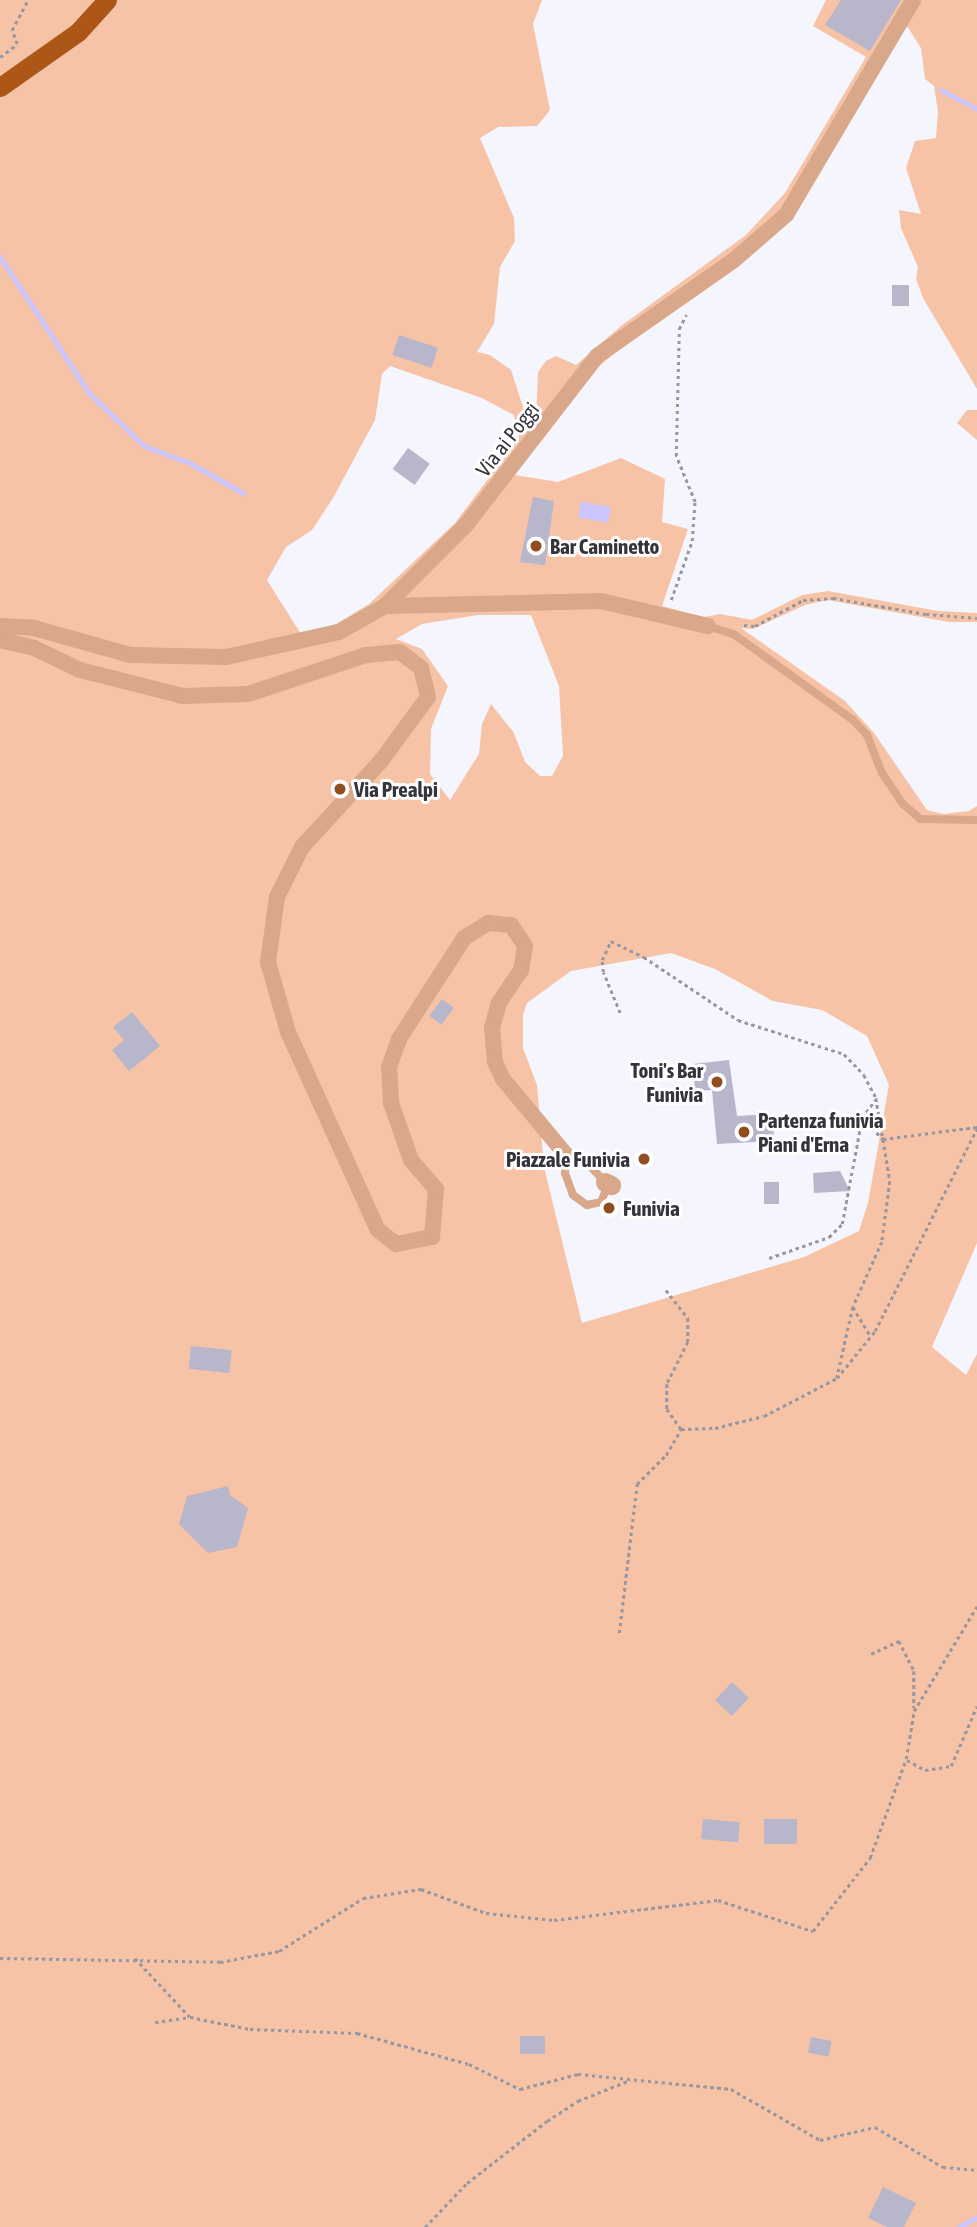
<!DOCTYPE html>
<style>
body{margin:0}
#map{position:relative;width:977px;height:2227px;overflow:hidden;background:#f5f5fd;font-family:"Asap Condensed",sans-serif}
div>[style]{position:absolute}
.green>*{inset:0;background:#f6c3a6}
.water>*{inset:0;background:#cbc5fe;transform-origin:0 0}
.stream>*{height:5px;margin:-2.5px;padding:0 2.5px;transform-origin:2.5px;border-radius:2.5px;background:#cbc5fe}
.building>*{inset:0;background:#b8b6cb;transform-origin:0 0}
.path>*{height:2.5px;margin-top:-1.25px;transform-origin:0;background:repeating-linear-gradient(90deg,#98979f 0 3.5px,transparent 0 7px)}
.service>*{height:8px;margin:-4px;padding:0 4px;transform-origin:4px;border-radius:4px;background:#d9a78a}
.minor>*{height:16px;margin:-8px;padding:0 8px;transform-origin:8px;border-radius:8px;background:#d9a78a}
.tertiary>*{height:19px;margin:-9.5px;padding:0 9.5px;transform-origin:9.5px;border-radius:9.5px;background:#d9a78a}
.trunk>*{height:19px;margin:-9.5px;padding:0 9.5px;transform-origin:9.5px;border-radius:9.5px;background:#ac5718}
.dots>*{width:19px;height:19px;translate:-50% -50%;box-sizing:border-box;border:4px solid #fff;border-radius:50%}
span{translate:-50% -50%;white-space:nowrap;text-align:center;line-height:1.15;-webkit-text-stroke:6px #fff;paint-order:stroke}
.street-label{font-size:21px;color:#35343c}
.poi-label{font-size:21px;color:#35343c;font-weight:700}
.left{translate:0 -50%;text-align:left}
.right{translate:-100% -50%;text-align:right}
</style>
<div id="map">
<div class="green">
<div style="clip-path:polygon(evenodd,0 0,542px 0,533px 24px,550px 110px,537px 126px,498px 127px,480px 138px,514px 218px,515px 241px,500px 267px,494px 324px,477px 352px,490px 355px,511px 370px,529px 425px,536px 417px,538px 372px,546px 361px,556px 356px,576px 365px,621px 326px,746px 235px,785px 193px,866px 57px,813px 26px,826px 0,977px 0,977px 389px,923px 298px,916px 279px,918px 267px,901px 228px,899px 210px,921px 214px,906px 168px,915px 141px,936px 138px,938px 112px,934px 86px,925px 79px,921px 48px,907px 26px,798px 205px,599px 366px,514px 471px,515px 475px,558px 482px,621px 458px,665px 479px,662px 522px,688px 529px,662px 606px,704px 617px,720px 614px,752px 620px,802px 595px,828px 591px,938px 611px,977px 613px,977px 622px,949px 622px,828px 600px,805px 605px,753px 629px,741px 628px,845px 701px,874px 733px,927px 810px,943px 814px,969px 811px,977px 806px,977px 1243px,932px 1347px,966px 1375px,977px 1354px,977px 2227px,0 2227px,0 0,390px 366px,482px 398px,514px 415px,519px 438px,455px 523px,369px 604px,336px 624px,301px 634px,267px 580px,286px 547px,312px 530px,333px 498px,375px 420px,382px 374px,390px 366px,0 0,478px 615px,531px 615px,559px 686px,563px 756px,552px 776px,540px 776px,525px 762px,514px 733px,491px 704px,482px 724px,479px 754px,450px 800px,430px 774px,431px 729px,448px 686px,422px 649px,396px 639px,422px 624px,478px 615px,0 0,671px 953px,715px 969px,773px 1001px,822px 1010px,867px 1036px,889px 1085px,868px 1203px,859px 1231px,804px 1257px,582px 1323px,544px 1167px,537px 1085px,523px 1048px,523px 1015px,527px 1003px,571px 971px,671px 953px)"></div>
<div style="clip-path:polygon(967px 410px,977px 410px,977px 440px,957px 423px)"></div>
</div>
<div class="water">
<div style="left:581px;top:502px;width:30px;height:16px;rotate:9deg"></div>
</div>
<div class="stream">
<div style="left:941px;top:90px;width:41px;rotate:27.8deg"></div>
<div style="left:0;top:257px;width:163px;rotate:56.8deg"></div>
<div style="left:89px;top:393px;width:76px;rotate:43.9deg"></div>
<div style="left:144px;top:446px;width:49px;rotate:20.3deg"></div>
<div style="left:190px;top:463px;width:61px;rotate:29.5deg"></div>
<div style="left:959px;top:2227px;width:21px;rotate:-29deg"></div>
</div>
<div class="building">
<div style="clip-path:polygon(841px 0,901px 0,870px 51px,825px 25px)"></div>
<div style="left:892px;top:285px;width:17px;height:21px"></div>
<div style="left:399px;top:335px;width:41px;height:21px;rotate:18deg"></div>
<div style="left:408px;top:448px;width:27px;height:26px;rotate:36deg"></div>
<div style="clip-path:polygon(533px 497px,554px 501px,545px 565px,520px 562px)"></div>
<div style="left:442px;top:999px;width:15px;height:21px;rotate:37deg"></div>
<div style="clip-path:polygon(132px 1012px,160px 1046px,129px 1071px,112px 1050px,124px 1040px,113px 1027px)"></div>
<div style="clip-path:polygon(729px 1060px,737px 1116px,773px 1114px,774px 1141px,717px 1144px,712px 1090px,695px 1091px,693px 1064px)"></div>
<div style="clip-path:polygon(840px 1171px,850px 1191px,814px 1193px,813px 1173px)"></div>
<div style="left:764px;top:1182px;width:15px;height:22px"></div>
<div style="left:191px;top:1346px;width:41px;height:23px;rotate:6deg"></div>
<div style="clip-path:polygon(228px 1486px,230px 1495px,248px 1508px,237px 1547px,208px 1553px,179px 1524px,187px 1496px)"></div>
<div style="left:732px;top:1682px;width:23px;height:25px;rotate:43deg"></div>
<div style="left:703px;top:1819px;width:37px;height:20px;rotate:5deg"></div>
<div style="left:797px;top:1819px;width:25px;height:33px;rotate:90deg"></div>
<div style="left:520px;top:2036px;width:25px;height:18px"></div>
<div style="left:811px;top:2037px;width:21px;height:16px;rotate:11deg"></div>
<div style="clip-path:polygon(883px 2187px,916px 2203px,904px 2227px,887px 2227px,868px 2218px)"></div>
</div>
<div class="path">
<div style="left:0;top:57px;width:21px;rotate:-37deg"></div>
<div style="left:17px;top:44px;width:15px;rotate:-110deg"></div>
<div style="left:12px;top:30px;width:34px;rotate:-62deg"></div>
<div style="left:671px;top:600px;width:63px;rotate:-70.4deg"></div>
<div style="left:692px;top:541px;width:39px;rotate:-86deg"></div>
<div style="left:695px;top:502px;width:50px;rotate:-112.4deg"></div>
<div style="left:676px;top:456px;width:127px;rotate:-88.6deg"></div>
<div style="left:679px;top:329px;width:16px;rotate:-63deg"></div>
<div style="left:744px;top:625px;width:11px;rotate:5deg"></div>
<div style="left:755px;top:626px;width:55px;rotate:-28.4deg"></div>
<div style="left:803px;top:600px;width:30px;rotate:-4deg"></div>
<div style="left:833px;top:598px;width:94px;rotate:9.8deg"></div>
<div style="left:926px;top:614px;width:51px;rotate:4.5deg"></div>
<div style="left:620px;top:1013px;width:44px;rotate:-112.5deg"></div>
<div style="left:603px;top:972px;width:12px;rotate:-95deg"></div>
<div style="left:602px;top:960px;width:21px;rotate:-65deg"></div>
<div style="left:611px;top:941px;width:37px;rotate:26deg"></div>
<div style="left:644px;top:957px;width:113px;rotate:33.8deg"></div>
<div style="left:738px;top:1020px;width:111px;rotate:17.8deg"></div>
<div style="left:844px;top:1054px;width:29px;rotate:46deg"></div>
<div style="left:864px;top:1075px;width:26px;rotate:62deg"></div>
<div style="left:876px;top:1098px;width:84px;rotate:80.4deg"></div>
<div style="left:890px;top:1181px;width:62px;rotate:97.5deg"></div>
<div style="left:882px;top:1242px;width:71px;rotate:114deg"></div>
<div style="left:853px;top:1307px;width:73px;rotate:102.7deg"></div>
<div style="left:862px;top:1118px;width:30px;rotate:45deg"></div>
<div style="left:883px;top:1139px;width:95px;rotate:-7.3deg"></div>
<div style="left:769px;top:1258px;width:64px;rotate:-19.3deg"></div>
<div style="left:829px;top:1237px;width:18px;rotate:-45deg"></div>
<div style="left:842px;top:1224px;width:108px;rotate:-79.3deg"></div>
<div style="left:862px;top:1118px;width:22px;rotate:-54deg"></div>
<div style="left:666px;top:1290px;width:36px;rotate:52deg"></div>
<div style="left:688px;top:1318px;width:24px;rotate:90deg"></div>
<div style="left:688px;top:1342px;width:47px;rotate:116.6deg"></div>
<div style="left:667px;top:1384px;width:25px;rotate:90deg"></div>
<div style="left:667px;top:1409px;width:24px;rotate:55deg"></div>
<div style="left:681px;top:1429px;width:34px;rotate:-2deg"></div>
<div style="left:715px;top:1428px;width:50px;rotate:-13.8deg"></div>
<div style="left:764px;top:1416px;width:82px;rotate:-27.5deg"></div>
<div style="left:837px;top:1378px;width:60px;rotate:-51deg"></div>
<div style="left:875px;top:1331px;width:227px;rotate:-63.3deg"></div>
<div style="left:853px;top:1307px;width:35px;rotate:59deg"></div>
<div style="left:619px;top:1633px;width:150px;rotate:-83.1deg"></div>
<div style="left:637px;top:1484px;width:41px;rotate:-45deg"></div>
<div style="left:666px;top:1455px;width:30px;rotate:-60deg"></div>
<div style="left:871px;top:1654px;width:31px;rotate:-25deg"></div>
<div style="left:899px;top:1641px;width:34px;rotate:63deg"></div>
<div style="left:914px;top:1671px;width:37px;rotate:90deg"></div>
<div style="left:907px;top:1760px;width:21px;rotate:29deg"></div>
<div style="left:925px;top:1770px;width:26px;rotate:-9deg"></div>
<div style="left:951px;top:1766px;width:65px;rotate:-66.6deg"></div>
<div style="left:0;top:1958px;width:220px;rotate:1deg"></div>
<div style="left:220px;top:1962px;width:60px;rotate:-10.6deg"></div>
<div style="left:279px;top:1951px;width:99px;rotate:-32.2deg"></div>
<div style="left:363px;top:1898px;width:59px;rotate:-8.8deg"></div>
<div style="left:421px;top:1889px;width:69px;rotate:20.3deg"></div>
<div style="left:486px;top:1913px;width:68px;rotate:5.9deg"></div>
<div style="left:554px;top:1920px;width:165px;rotate:-7deg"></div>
<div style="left:718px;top:1900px;width:100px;rotate:18.1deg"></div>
<div style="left:813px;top:1931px;width:93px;rotate:-52deg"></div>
<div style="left:870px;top:1858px;width:105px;rotate:-70deg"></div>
<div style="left:906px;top:1759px;width:49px;rotate:-80.5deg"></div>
<div style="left:914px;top:1711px;width:122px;rotate:-59deg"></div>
<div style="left:135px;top:1958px;width:81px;rotate:47deg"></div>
<div style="left:190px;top:2017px;width:61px;rotate:11.3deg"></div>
<div style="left:250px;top:2029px;width:107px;rotate:2.1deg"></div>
<div style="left:357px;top:2033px;width:116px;rotate:15.5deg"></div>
<div style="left:469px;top:2064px;width:57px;rotate:26.1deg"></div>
<div style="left:520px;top:2089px;width:60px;rotate:-14.5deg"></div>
<div style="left:578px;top:2074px;width:154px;rotate:5.6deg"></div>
<div style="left:731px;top:2089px;width:103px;rotate:29.8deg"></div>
<div style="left:820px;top:2140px;width:57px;rotate:-13.3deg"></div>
<div style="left:875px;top:2127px;width:79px;rotate:30.5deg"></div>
<div style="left:943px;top:2167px;width:34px;rotate:5deg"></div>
<div style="left:155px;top:2022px;width:35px;rotate:-8deg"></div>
<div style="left:425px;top:2227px;width:61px;rotate:-46.3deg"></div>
<div style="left:467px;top:2183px;width:101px;rotate:-37.8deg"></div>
<div style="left:547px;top:2121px;width:37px;rotate:-33deg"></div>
<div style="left:578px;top:2101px;width:56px;rotate:-22deg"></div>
</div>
<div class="service">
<div style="left:708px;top:626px;width:28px;rotate:18deg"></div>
<div style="left:735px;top:635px;width:145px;rotate:35.8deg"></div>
<div style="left:853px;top:720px;width:21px;rotate:47deg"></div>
<div style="left:867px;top:735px;width:41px;rotate:68.5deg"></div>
<div style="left:882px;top:773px;width:37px;rotate:56deg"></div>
<div style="left:903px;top:804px;width:23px;rotate:41deg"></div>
<div style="left:920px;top:819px;width:57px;rotate:1deg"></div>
<div style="left:567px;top:1156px;width:17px;rotate:97deg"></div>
<div style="left:565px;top:1173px;width:23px;rotate:70deg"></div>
<div style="left:573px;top:1195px;width:17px;rotate:36deg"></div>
<div style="left:587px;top:1205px;width:14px;rotate:-12deg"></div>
<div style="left:601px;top:1202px;width:11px;rotate:-68deg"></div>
<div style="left:605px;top:1192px;width:10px;rotate:-90deg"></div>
<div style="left:605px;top:1182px;width:22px;rotate:-133deg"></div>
</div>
<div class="minor">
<div style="left:385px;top:606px;width:216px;rotate:-1.3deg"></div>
<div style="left:601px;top:601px;width:110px;rotate:13.2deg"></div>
<div style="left:0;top:626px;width:34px;rotate:3deg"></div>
<div style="left:34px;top:628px;width:100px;rotate:15.7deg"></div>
<div style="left:130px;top:655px;width:96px;rotate:1.2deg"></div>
<div style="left:226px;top:657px;width:116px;rotate:-12.5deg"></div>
<div style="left:339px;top:632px;width:53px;rotate:-29.5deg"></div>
<div style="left:385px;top:606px;width:115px;rotate:-45deg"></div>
<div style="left:466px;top:525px;width:214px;rotate:-52.2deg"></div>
<div style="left:597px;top:356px;width:167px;rotate:-35deg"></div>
<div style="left:734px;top:260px;width:69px;rotate:-40.9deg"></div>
<div style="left:786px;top:215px;width:250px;rotate:-59.4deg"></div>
<div style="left:0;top:640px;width:35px;rotate:13deg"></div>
<div style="left:34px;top:648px;width:51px;rotate:25.6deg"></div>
<div style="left:80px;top:670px;width:106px;rotate:14.2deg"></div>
<div style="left:183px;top:696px;width:65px;rotate:-1.8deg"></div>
<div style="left:248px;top:694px;width:124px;rotate:-18.3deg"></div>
<div style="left:366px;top:655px;width:34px;rotate:-5deg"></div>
<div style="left:400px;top:652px;width:26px;rotate:37deg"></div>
<div style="left:421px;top:668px;width:30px;rotate:76deg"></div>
<div style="left:428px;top:697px;width:79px;rotate:126.3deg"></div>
<div style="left:381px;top:761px;width:117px;rotate:132.6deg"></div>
<div style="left:302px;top:847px;width:56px;rotate:116.6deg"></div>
<div style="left:277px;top:897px;width:66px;rotate:97.9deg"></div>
<div style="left:268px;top:962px;width:73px;rotate:74.1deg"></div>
<div style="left:288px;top:1032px;width:217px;rotate:65.6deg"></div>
<div style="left:378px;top:1230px;width:23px;rotate:38deg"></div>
<div style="left:396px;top:1244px;width:37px;rotate:-11deg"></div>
<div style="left:432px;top:1237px;width:48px;rotate:-85.2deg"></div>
<div style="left:436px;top:1189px;width:38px;rotate:-131deg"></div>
<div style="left:411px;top:1160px;width:60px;rotate:-109.3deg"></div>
<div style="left:391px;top:1103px;width:36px;rotate:-93deg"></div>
<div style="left:389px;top:1067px;width:30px;rotate:-70deg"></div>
<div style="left:399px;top:1039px;width:120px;rotate:-57.2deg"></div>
<div style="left:464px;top:938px;width:28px;rotate:-32deg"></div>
<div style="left:488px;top:923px;width:23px;rotate:5deg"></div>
<div style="left:511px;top:925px;width:25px;rotate:56deg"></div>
<div style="left:525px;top:946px;width:24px;rotate:99deg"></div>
<div style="left:521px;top:970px;width:40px;rotate:124deg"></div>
<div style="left:499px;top:1003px;width:25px;rotate:106deg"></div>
<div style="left:492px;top:1027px;width:35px;rotate:85deg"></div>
<div style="left:495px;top:1062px;width:19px;rotate:65deg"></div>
<div style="left:503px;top:1079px;width:100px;rotate:50.3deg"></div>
</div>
<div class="tertiary">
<div style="left:605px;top:1182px;width:7px;rotate:27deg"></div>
</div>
<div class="trunk">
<div style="left:0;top:87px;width:95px;rotate:-35.2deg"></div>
<div style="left:78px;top:32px;width:43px;rotate:-47.8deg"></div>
</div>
<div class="dots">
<div style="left:536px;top:546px;background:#914d1f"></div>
<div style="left:340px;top:789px;background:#914d1f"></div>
<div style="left:717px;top:1082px;background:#914d1f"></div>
<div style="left:744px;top:1132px;background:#914d1f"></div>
<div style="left:644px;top:1159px;background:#914d1f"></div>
<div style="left:609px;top:1208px;background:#914d1f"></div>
</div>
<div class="street-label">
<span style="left:507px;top:439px;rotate:-52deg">Via ai Poggi</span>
</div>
<div class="poi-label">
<span class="left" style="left:550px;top:546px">Bar Caminetto</span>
<span class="left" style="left:354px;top:789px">Via Prealpi</span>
<span class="right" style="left:703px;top:1082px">Toni's Bar<br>Funivia</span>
<span class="left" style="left:758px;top:1132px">Partenza funivia<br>Piani d'Erna</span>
<span class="right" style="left:630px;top:1159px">Piazzale Funivia</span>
<span class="left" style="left:623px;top:1208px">Funivia</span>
</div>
</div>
